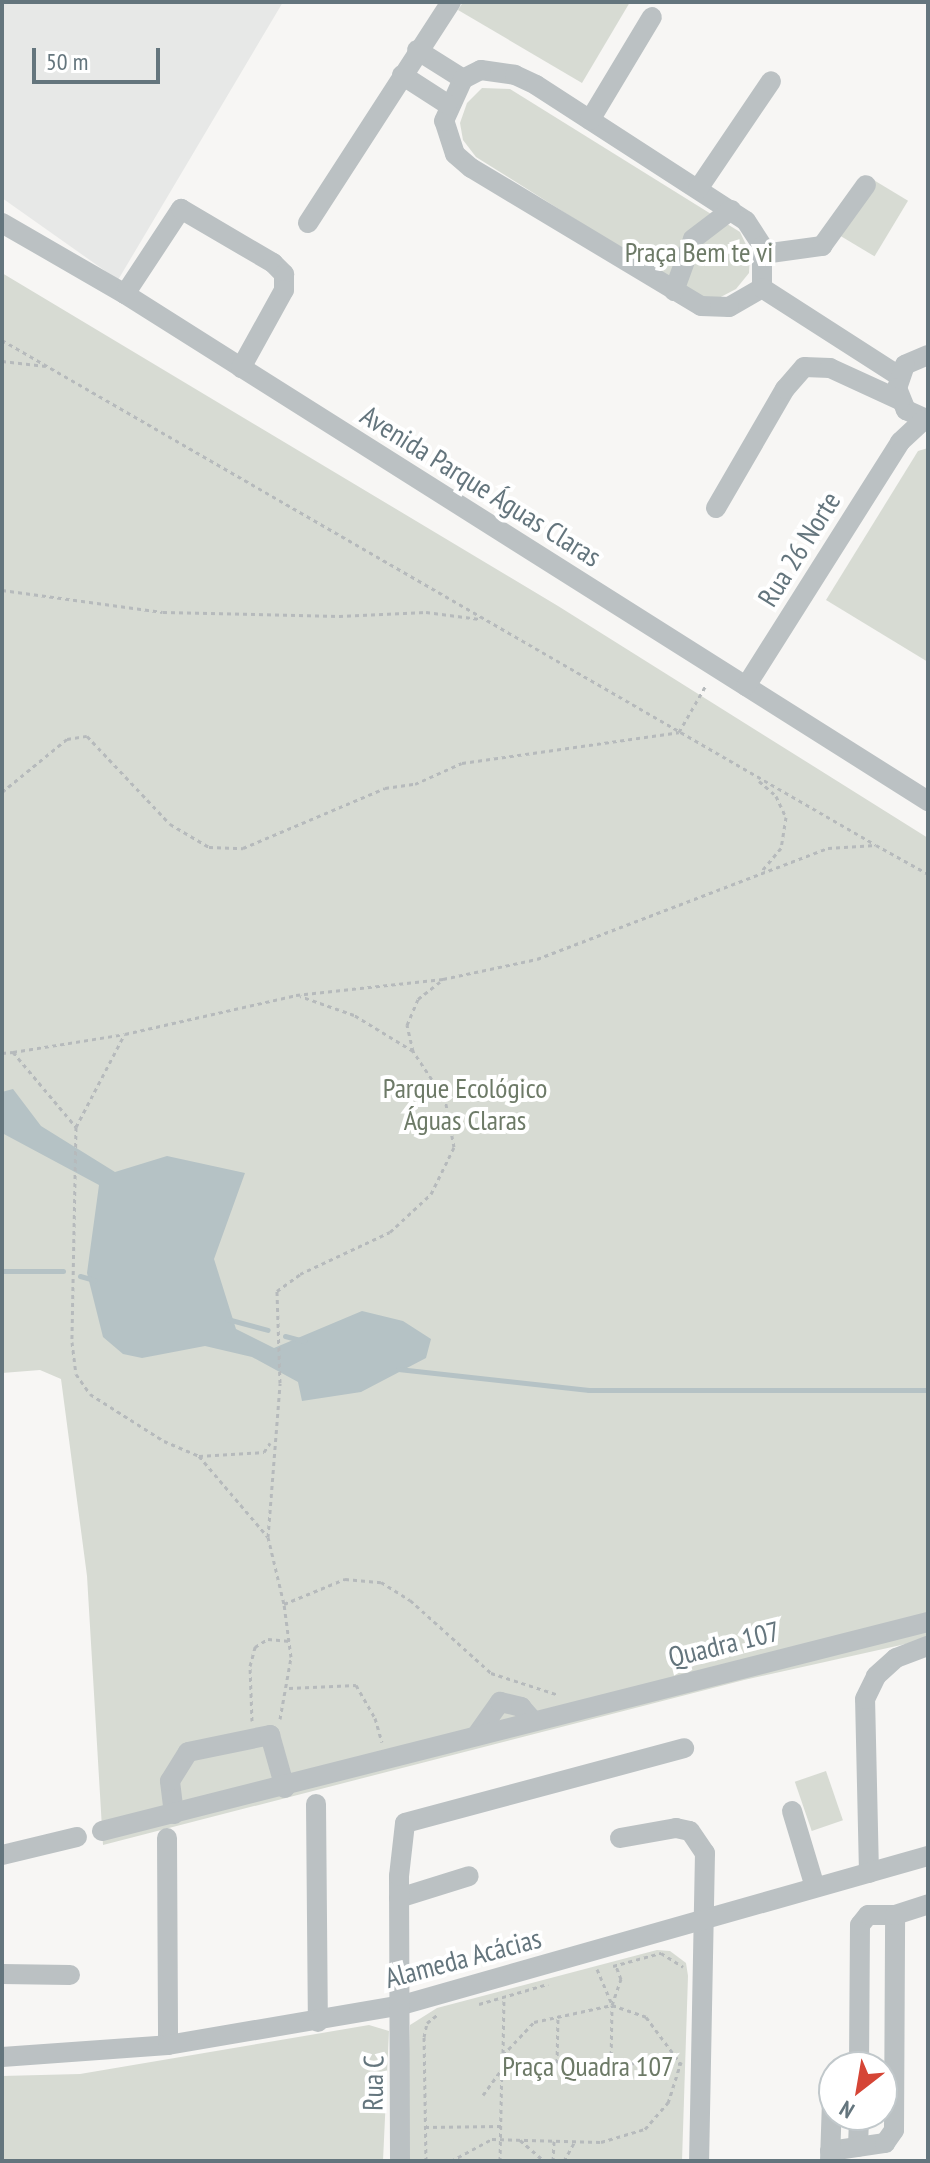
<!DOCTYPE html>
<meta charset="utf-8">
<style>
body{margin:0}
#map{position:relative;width:930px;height:2163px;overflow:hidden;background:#f7f6f4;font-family:"PT Sans Narrow",sans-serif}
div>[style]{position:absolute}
.built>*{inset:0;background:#e7e8e7}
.green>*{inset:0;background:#d7dbd3;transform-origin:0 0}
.water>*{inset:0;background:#b5c2c5}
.stream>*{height:5px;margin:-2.5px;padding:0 2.5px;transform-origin:2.5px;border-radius:2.5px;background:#b5c2c5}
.path>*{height:3px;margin-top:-1.5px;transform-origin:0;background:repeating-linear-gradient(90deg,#b6babc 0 4px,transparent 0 8px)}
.minor>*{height:20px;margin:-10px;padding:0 10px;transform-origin:10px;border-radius:10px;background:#bbc1c3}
span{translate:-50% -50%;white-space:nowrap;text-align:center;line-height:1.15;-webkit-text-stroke:8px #fff;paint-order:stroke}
.park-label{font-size:28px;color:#6d7a67}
.street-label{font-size:28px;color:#64757d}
.frame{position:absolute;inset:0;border:4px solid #64757d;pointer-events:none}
.north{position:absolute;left:818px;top:2051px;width:80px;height:80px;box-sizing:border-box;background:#fff;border:2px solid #c1c8cb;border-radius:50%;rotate:211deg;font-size:22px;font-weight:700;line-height:32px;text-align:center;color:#64757d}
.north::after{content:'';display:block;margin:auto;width:28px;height:36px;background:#d54536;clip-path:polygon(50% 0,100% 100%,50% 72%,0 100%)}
.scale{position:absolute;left:32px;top:48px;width:128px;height:36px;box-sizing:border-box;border:4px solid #64757d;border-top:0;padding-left:10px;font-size:24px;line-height:28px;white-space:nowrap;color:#64757d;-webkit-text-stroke:6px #fff;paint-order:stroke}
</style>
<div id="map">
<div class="built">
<div style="clip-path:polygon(2px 2px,283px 2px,118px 280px,2px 198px)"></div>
</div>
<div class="green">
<div style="clip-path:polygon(463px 2px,630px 2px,582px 83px,458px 10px)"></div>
<div style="clip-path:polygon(482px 88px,510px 89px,740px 232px,750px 253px,749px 273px,736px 289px,715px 300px,694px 294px,476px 157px,463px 140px,460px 123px,467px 103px)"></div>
<div style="left:872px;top:179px;width:42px;height:65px;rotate:31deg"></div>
<div style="clip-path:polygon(2px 273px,558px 606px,928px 838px,928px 1639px,744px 1680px,103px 1845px,87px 1576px,61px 1379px,40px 1370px,2px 1373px)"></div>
<div style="clip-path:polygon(928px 448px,928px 662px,826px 600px,918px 451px)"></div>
<div style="left:826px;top:1771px;width:52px;height:33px;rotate:71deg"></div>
<div style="clip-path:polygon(657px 1950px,670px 1951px,686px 1963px,688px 1976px,682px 2161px,405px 2161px,410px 2025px,437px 2008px)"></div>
<div style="clip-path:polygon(369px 2025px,389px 2031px,383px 2161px,2px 2161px,2px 2076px,80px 2074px)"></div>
</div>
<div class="water">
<div style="clip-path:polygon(13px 1089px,41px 1126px,115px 1172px,167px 1156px,245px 1173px,214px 1259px,236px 1329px,274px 1348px,362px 1311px,403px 1321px,431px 1339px,426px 1358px,361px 1392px,302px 1401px,298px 1382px,252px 1357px,205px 1346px,142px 1358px,123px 1354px,103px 1337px,87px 1273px,99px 1185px,2px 1133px,2px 1092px)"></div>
</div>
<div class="stream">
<div style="left:2px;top:1271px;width:61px"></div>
<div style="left:80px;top:1276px;width:15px;rotate:16deg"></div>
<div style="left:227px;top:1319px;width:42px;rotate:15deg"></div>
<div style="left:285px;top:1336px;width:20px;rotate:15deg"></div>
<div style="left:398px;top:1369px;width:192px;rotate:6.3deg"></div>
<div style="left:589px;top:1390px;width:339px"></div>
</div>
<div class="path">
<div style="left:2px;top:340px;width:1009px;rotate:30.02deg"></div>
<div style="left:2px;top:361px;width:44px;rotate:6.5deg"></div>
<div style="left:2px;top:590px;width:162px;rotate:7.8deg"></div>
<div style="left:163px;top:612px;width:176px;rotate:1.3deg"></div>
<div style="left:339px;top:616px;width:87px;rotate:-2.6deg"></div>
<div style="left:426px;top:612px;width:54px;rotate:7.4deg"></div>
<div style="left:759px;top:781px;width:23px;rotate:41deg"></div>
<div style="left:776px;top:796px;width:23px;rotate:65deg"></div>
<div style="left:786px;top:817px;width:31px;rotate:99deg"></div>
<div style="left:781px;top:848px;width:30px;rotate:130deg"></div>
<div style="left:2px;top:792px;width:84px;rotate:-39.2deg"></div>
<div style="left:67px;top:739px;width:20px;rotate:-9deg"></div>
<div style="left:87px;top:736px;width:121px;rotate:46.7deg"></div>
<div style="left:170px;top:824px;width:45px;rotate:30.5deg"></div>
<div style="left:209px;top:847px;width:34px;rotate:2deg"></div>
<div style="left:243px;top:848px;width:154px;rotate:-22.9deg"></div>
<div style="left:385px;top:788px;width:30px;rotate:-8deg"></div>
<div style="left:415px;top:784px;width:51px;rotate:-24.1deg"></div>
<div style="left:462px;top:763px;width:219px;rotate:-8.1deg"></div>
<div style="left:679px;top:732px;width:54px;rotate:-60.1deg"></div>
<div style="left:413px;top:1051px;width:27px;rotate:-103deg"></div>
<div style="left:407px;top:1025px;width:28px;rotate:-67deg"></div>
<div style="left:418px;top:999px;width:29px;rotate:-38deg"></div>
<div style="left:13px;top:1052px;width:113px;rotate:-9.1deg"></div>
<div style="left:125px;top:1034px;width:175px;rotate:-12.8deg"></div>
<div style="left:296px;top:995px;width:148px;rotate:-6.2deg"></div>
<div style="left:443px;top:979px;width:96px;rotate:-12deg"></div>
<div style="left:537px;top:959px;width:311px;rotate:-20.9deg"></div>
<div style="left:828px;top:848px;width:48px;rotate:-3.6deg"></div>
<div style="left:876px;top:845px;width:60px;rotate:29.1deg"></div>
<div style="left:2px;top:1053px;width:11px;rotate:-5deg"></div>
<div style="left:13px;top:1052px;width:98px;rotate:50deg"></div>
<div style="left:76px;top:1127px;width:215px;rotate:91.1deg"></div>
<div style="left:72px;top:1342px;width:32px;rotate:83deg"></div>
<div style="left:76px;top:1374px;width:24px;rotate:55deg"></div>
<div style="left:90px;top:1394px;width:88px;rotate:32.4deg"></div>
<div style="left:164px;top:1441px;width:38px;rotate:23deg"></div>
<div style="left:199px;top:1456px;width:106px;rotate:49.6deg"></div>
<div style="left:268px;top:1537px;width:69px;rotate:76.6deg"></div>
<div style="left:284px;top:1604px;width:66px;rotate:-22.3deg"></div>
<div style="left:345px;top:1579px;width:36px;rotate:5deg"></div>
<div style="left:381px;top:1582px;width:34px;rotate:32deg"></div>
<div style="left:410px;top:1600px;width:109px;rotate:42deg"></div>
<div style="left:491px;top:1673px;width:71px;rotate:17.9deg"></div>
<div style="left:76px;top:1127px;width:104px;rotate:-62.4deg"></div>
<div style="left:199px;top:1456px;width:65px;rotate:-3.5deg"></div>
<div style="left:264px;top:1452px;width:11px;rotate:-56deg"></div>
<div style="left:268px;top:1537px;width:154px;rotate:-85.5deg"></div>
<div style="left:280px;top:1383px;width:92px;rotate:-91.9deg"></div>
<div style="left:277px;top:1291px;width:29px;rotate:-36deg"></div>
<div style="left:300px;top:1274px;width:99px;rotate:-25deg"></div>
<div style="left:390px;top:1232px;width:56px;rotate:-42.8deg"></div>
<div style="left:431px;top:1194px;width:52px;rotate:-63.9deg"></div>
<div style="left:454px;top:1147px;width:49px;rotate:-100.6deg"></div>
<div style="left:445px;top:1099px;width:58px;rotate:-123.7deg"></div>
<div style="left:413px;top:1051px;width:69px;rotate:-148.6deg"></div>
<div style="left:354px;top:1015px;width:57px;rotate:-160.6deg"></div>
<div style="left:289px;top:1688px;width:67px;rotate:-2.6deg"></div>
<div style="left:356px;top:1685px;width:38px;rotate:60deg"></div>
<div style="left:375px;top:1718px;width:25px;rotate:74deg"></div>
<div style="left:280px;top:1719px;width:63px;rotate:-79.9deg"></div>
<div style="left:291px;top:1657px;width:53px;rotate:-97.5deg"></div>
<div style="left:252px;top:1721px;width:55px;rotate:-92.1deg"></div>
<div style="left:250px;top:1666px;width:20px;rotate:-75deg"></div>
<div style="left:255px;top:1647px;width:15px;rotate:-32deg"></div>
<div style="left:268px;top:1639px;width:22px;rotate:5deg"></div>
<div style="left:613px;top:1966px;width:50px;rotate:-15.2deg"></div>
<div style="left:661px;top:1953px;width:26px;rotate:32deg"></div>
<div style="left:597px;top:1969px;width:39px;rotate:67deg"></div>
<div style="left:479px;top:2004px;width:72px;rotate:-16.2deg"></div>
<div style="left:503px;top:2053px;width:55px;rotate:-89deg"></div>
<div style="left:503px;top:2055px;width:45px;rotate:-46.8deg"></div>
<div style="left:534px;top:2022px;width:80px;rotate:-12.3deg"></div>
<div style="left:612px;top:2005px;width:36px;rotate:19deg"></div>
<div style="left:646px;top:2017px;width:59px;rotate:53.3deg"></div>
<div style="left:502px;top:2062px;width:179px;rotate:0.6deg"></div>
<div style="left:557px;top:2063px;width:48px;rotate:-88.8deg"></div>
<div style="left:611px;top:2063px;width:58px;rotate:-89deg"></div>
<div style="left:612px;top:2005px;width:28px;rotate:-71deg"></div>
<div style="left:621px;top:1979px;width:14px;rotate:-111deg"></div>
<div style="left:483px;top:2095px;width:32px;rotate:-54deg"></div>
<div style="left:425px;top:2127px;width:76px;rotate:-0.8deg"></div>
<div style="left:520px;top:2140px;width:32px;rotate:41deg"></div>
<div style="left:426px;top:2161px;width:124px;rotate:-90.9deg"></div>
<div style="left:424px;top:2037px;width:14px;rotate:-78deg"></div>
<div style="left:427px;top:2023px;width:13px;rotate:-39deg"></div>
<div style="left:451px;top:2161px;width:47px;rotate:-28.2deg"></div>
<div style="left:492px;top:2139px;width:109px;rotate:1.6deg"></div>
<div style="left:601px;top:2142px;width:46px;rotate:-16.5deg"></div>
<div style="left:645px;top:2129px;width:35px;rotate:-49deg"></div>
<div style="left:668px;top:2103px;width:43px;rotate:-72.4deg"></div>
<div style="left:500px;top:2161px;width:100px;rotate:-88.9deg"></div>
<div style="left:553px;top:2161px;width:20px;rotate:-87deg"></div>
<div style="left:564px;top:2161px;width:23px;rotate:-61deg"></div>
</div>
<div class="minor">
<div style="left:417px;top:50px;width:54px;rotate:32.2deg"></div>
<div style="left:481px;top:70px;width:34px;rotate:8deg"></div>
<div style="left:515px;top:75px;width:23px;rotate:25deg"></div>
<div style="left:536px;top:85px;width:250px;rotate:32.9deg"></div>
<div style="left:746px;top:221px;width:30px;rotate:57deg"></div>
<div style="left:762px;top:246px;width:42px;rotate:90deg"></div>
<div style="left:762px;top:288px;width:38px;rotate:150deg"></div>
<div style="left:729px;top:307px;width:28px;rotate:-178deg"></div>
<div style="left:701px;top:306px;width:268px;rotate:-149deg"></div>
<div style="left:471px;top:168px;width:21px;rotate:-139deg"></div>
<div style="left:455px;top:154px;width:35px;rotate:-108deg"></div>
<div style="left:444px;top:121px;width:46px;rotate:-65.7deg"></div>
<div style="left:463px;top:79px;width:20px;rotate:-27deg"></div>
<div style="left:402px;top:75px;width:54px;rotate:32.8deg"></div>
<div style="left:590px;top:120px;width:120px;rotate:-59deg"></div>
<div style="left:698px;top:189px;width:130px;rotate:-55.9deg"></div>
<div style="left:2px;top:223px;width:142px;rotate:30deg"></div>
<div style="left:125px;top:294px;width:950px;rotate:32.27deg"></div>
<div style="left:308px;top:223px;width:263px;rotate:-57.1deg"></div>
<div style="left:763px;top:254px;width:60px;rotate:-7.7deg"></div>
<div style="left:822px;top:246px;width:75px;rotate:-54.2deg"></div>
<div style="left:762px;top:288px;width:163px;rotate:32.7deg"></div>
<div style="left:674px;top:291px;width:55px;rotate:-69.9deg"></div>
<div style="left:693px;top:239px;width:48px;rotate:-37.3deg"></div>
<div style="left:125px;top:294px;width:102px;rotate:-56.6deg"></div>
<div style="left:181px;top:209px;width:107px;rotate:30.4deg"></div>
<div style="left:273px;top:263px;width:16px;rotate:45deg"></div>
<div style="left:284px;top:274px;width:16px;rotate:90deg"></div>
<div style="left:284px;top:290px;width:89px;rotate:118.9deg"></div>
<div style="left:928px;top:355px;width:25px;rotate:157deg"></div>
<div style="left:905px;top:365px;width:24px;rotate:109deg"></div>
<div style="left:897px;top:388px;width:24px;rotate:68deg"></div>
<div style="left:906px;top:410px;width:24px;rotate:24deg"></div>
<div style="left:716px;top:508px;width:138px;rotate:-59.9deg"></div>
<div style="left:785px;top:389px;width:29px;rotate:-49deg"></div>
<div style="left:804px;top:367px;width:26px;rotate:2deg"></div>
<div style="left:830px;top:368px;width:77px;rotate:24.6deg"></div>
<div style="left:746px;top:686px;width:289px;rotate:-57.7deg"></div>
<div style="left:900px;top:442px;width:33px;rotate:-43deg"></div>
<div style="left:476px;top:1736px;width:42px;rotate:-54.8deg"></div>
<div style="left:500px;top:1702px;width:22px;rotate:13deg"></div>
<div style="left:521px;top:1707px;width:18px;rotate:49deg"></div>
<div style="left:316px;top:1804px;width:218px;rotate:89.5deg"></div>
<div style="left:792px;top:1811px;width:79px;rotate:73.2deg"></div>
<div style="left:174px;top:1814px;width:33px;rotate:-97deg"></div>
<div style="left:170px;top:1781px;width:34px;rotate:-58deg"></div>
<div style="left:188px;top:1752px;width:84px;rotate:-11.7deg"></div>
<div style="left:270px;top:1735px;width:55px;rotate:74.2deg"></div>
<div style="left:102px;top:1831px;width:852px;rotate:-14.2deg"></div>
<div style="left:167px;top:1838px;width:207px;rotate:89.7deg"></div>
<div style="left:620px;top:1838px;width:57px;rotate:-10.1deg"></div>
<div style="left:676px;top:1828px;width:14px;rotate:12deg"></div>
<div style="left:690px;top:1831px;width:27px;rotate:56deg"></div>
<div style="left:705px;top:1853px;width:308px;rotate:91.1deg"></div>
<div style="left:2px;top:1855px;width:77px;rotate:-13.5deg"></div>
<div style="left:869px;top:1873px;width:174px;rotate:-91.3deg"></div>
<div style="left:865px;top:1699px;width:25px;rotate:-64deg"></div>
<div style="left:876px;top:1676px;width:27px;rotate:-42deg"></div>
<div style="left:896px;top:1658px;width:34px;rotate:-21deg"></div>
<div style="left:399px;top:1898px;width:73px;rotate:-17.4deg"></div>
<div style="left:2px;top:1974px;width:68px;rotate:0.8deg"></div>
<div style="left:2px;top:2057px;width:166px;rotate:-4.1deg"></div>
<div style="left:168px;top:2045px;width:237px;rotate:-9.7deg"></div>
<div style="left:402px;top:2005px;width:547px;rotate:-15.82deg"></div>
<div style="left:859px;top:2067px;width:142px;rotate:-89.6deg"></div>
<div style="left:860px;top:1925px;width:13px;rotate:-51deg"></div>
<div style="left:868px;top:1915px;width:27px"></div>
<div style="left:858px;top:2147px;width:32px;rotate:-88deg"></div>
<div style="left:830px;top:2151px;width:56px;rotate:-8.3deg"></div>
<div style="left:885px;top:2143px;width:16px;rotate:-55deg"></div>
<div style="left:894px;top:2130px;width:215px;rotate:-89.7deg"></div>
<div style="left:895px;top:1915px;width:35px;rotate:-18deg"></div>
<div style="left:400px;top:2161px;width:285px;rotate:-90.2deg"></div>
<div style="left:399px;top:1876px;width:53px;rotate:-83.5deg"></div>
<div style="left:405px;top:1823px;width:289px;rotate:-15deg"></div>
<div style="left:830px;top:2161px;width:60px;rotate:-88.1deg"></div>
</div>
<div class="park-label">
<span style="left:699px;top:252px">Praça Bem te vi</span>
<span style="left:465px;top:1104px">Parque Ecológico<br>Águas Claras</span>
<span style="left:588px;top:2066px">Praça Quadra 107</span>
</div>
<div class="street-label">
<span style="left:481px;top:486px;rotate:32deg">Avenida Parque Águas Claras</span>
<span style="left:799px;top:549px;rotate:-58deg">Rua 26 Norte</span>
<span style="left:724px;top:1644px;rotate:-14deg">Quadra 107</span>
<span style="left:463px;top:1958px;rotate:-15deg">Alameda Acácias</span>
<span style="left:373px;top:2083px;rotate:-89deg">Rua C</span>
</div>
<div class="frame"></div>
<div class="north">N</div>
<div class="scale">50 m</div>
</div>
